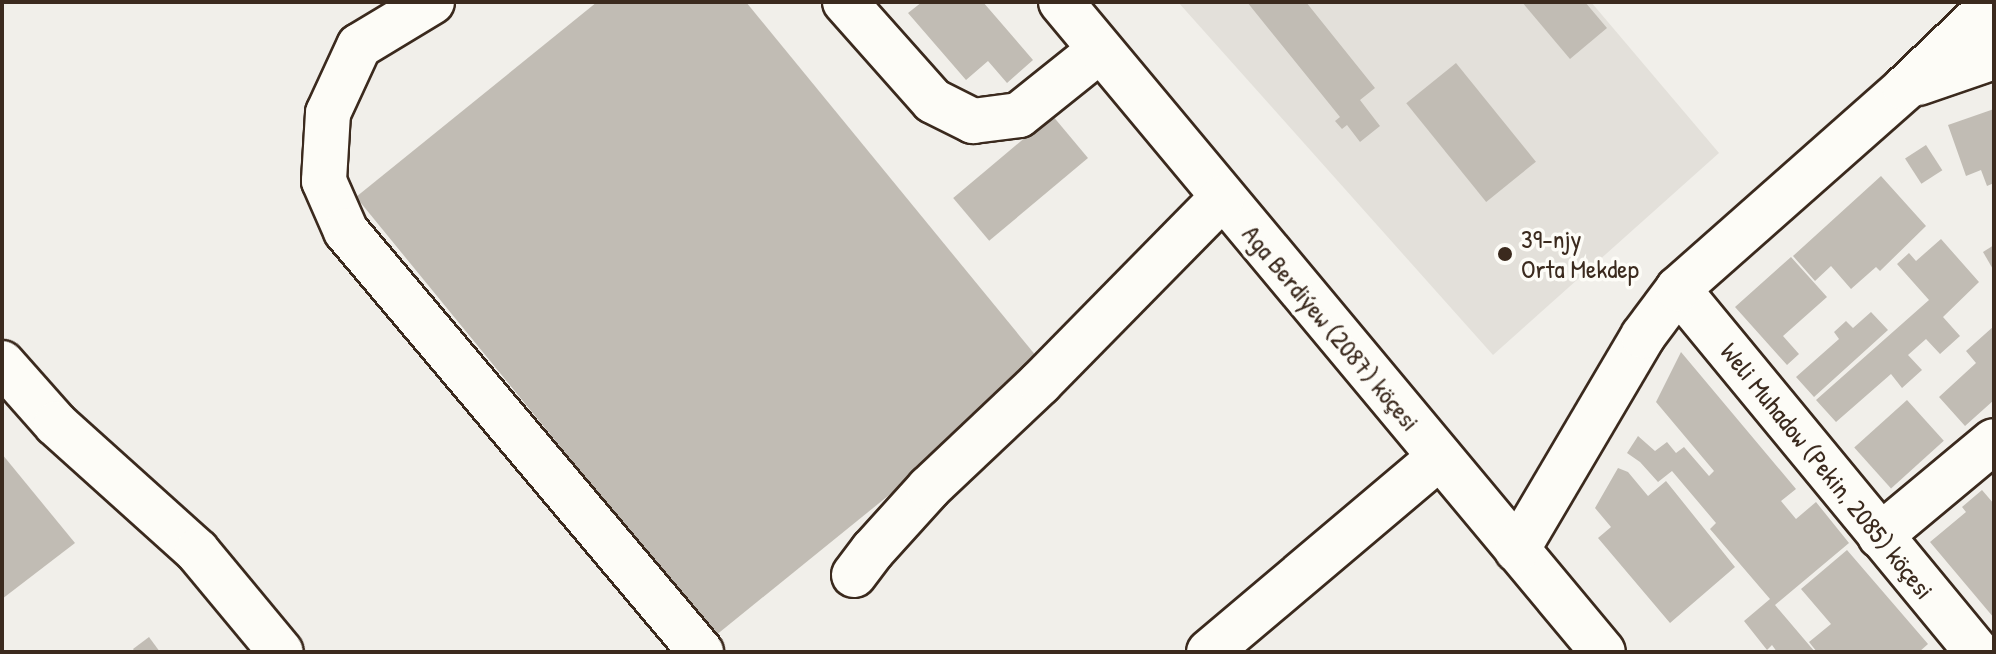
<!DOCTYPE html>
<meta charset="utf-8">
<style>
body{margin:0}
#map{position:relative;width:1996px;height:654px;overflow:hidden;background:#f1efea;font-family:"Patrick Hand",sans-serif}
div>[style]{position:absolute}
.built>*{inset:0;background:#e3e0da}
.building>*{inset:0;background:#c1bcb4;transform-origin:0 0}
.roads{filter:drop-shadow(2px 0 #3b2a1e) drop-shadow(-2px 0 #3b2a1e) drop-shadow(0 2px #3b2a1e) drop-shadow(0 -2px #3b2a1e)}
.minor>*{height:44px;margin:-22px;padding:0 22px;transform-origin:22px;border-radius:22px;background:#fdfcf7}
.dots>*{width:22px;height:22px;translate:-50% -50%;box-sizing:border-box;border:4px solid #fdfcf7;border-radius:50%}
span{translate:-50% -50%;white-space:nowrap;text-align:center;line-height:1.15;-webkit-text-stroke:7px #fdfcf7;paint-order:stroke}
.poi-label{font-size:26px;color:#3b2a1e}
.left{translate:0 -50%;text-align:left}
.street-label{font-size:26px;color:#3b2a1e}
.frame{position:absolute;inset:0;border:4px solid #3b2a1e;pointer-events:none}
</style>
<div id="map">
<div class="built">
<div style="clip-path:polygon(1178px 2px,1591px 2px,1719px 153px,1493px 355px)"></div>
</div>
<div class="building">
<div style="clip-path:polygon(597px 2px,746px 2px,1046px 368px,715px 636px,356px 197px)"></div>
<div style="clip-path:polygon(922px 2px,983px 2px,1033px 60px,1007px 83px,988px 61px,966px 80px,908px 13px)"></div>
<div style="clip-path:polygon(1247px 2px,1306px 2px,1375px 88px,1360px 100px,1380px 126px,1360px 142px,1347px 125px,1342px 129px,1335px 121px,1340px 117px)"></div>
<div style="clip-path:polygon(1522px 2px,1585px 2px,1607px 28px,1570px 59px)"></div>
<div style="left:1456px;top:63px;width:127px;height:64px;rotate:51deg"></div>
<div style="clip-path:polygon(1994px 109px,1994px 183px,1987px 186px,1981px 170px,1966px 176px,1948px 125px)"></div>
<div style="left:1052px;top:115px;width:56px;height:129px;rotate:50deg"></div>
<div style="left:1926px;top:145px;width:30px;height:25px;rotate:57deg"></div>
<div style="clip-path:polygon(1881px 176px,1926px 226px,1880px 271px,1876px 267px,1851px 289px,1831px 266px,1815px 281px,1793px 256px)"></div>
<div style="clip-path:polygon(1941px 239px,1979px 282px,1943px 317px,1960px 336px,1940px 354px,1926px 339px,1908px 355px,1922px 370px,1902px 388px,1891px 374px,1836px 422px,1816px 400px,1929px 300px,1897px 264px,1909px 253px,1916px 261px)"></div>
<div style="clip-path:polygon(1994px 245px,1994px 271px,1983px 252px)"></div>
<div style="clip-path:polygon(1791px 257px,1827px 297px,1783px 336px,1799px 354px,1787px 365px,1735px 307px)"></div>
<div style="clip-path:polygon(1871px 312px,1888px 330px,1814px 397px,1796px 377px,1839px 339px,1834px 332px,1846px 321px,1853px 328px)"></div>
<div style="clip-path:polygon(1994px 326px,1994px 400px,1965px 426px,1939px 397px,1976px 363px,1966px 351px)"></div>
<div style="clip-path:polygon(1681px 352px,1796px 489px,1781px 501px,1796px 519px,1816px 502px,1849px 543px,1775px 605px,1815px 652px,1777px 652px,1772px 645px,1767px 650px,1744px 621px,1770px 599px,1710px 529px,1716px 523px,1672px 471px,1658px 482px,1640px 462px,1627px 453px,1638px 436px,1655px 451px,1667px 442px,1676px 453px,1684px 447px,1709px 476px,1714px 471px,1656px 402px)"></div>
<div style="left:1907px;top:400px;width:55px;height:71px;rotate:48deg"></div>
<div style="clip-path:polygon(2px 454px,75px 543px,2px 599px)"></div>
<div style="clip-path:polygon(1618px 468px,1628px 472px,1648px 496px,1666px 481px,1735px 567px,1670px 623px,1598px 538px,1611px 527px,1595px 508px)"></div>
<div style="clip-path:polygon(1982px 490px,1994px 504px,1994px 618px,1930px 542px,1966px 512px,1962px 507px)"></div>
<div style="clip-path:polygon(1847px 550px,1928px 644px,1919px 652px,1817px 652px,1809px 642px,1831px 624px,1801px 589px)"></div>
<div style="clip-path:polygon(149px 637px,160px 652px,135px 652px,133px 649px)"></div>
</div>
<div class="roads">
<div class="minor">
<div style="left:432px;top:2px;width:85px;rotate:148.9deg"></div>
<div style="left:359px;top:46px;width:74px;rotate:114.8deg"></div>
<div style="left:328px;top:113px;width:68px;rotate:93.4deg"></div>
<div style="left:324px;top:181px;width:55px;rotate:66.3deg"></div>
<div style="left:346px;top:231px;width:551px;rotate:49.86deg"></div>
<div style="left:845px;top:2px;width:132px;rotate:48.4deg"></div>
<div style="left:933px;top:101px;width:45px;rotate:26.6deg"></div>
<div style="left:973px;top:121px;width:46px;rotate:-7.4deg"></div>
<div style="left:1019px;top:115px;width:102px;rotate:-38.7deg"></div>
<div style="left:1061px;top:2px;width:846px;rotate:50.18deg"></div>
<div style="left:1918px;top:83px;width:80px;rotate:-18.9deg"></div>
<div style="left:1678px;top:289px;width:470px;rotate:50.5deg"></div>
<div style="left:2px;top:363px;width:81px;rotate:48.5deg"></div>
<div style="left:56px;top:424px;width:190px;rotate:42deg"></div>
<div style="left:197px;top:551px;width:131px;rotate:50.3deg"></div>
<div style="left:1880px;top:536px;width:148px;rotate:-39.8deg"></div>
<div style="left:1517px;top:550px;width:248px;rotate:-59.5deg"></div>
<div style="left:1643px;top:336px;width:59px;rotate:-53.3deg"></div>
<div style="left:1678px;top:289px;width:303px;rotate:-41.5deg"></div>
<div style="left:1905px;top:88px;width:123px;rotate:-43.7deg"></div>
<div style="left:854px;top:575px;width:31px;rotate:-53deg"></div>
<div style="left:873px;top:550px;width:84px;rotate:-47.9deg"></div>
<div style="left:929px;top:488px;width:153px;rotate:-43.4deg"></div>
<div style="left:1040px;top:383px;width:260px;rotate:-45.5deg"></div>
<div style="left:1209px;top:652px;width:302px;rotate:-40.2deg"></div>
</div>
</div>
<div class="dots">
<div style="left:1505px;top:254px;background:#3b2a1e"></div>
</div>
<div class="poi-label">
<span class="left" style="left:1521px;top:254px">39-njy<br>Orta Mekdep</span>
</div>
<div class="street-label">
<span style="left:1331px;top:328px;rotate:50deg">Aga Berdiýew (2087) köçesi</span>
<span style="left:1827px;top:471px;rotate:51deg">Weli Muhadow (Pekin, 2085) köçesi</span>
</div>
<div class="frame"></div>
</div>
